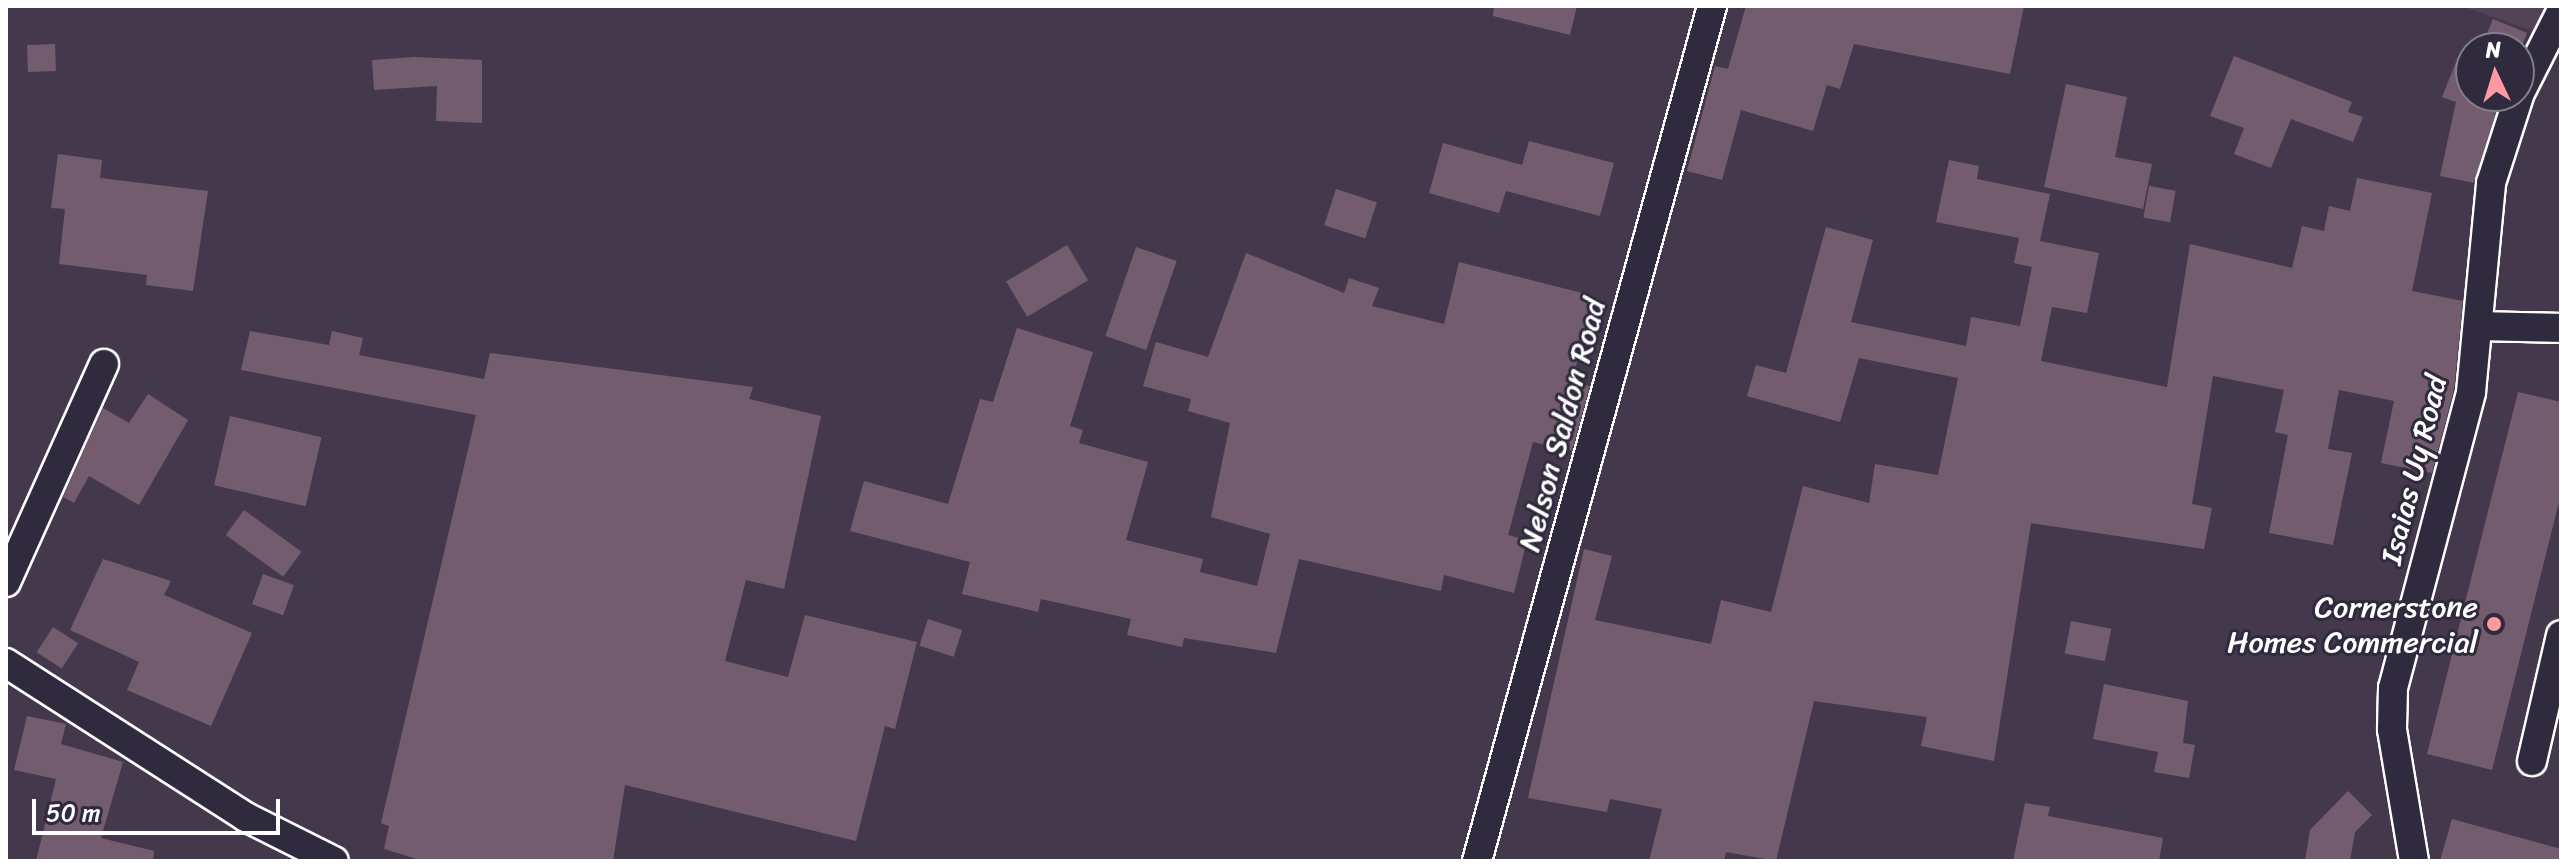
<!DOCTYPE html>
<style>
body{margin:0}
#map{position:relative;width:2567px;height:867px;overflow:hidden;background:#44394c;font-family:Sriracha,sans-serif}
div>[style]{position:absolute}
.built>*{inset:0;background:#524456}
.building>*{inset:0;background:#745c6f;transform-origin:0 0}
.roads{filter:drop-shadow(2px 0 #fff) drop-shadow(-2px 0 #fff) drop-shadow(0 2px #fff) drop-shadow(0 -2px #fff)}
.minor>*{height:28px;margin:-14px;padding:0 14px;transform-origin:14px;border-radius:14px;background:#2f2a3d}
.dots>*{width:22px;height:22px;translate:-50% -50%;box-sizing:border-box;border:4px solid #2f2a3d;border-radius:50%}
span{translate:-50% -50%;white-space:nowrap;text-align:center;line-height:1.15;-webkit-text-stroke:6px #2f2a3d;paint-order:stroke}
.street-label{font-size:30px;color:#fff}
.poi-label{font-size:30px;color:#fff}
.right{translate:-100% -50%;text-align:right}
.frame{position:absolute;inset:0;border:8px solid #fff;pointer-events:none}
.north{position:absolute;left:2455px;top:32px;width:80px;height:80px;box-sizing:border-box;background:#2f2a3d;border:2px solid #827f8b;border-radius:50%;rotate:356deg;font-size:22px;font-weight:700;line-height:32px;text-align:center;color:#fff}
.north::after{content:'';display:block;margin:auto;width:28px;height:36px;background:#ff9aa2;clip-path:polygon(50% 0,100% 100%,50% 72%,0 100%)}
.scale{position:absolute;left:32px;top:799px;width:248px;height:36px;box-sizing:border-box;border:4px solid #fff;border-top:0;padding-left:10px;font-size:24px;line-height:28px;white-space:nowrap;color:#fff;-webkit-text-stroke:6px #2f2a3d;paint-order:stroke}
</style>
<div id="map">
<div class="built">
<div style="clip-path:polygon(2461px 6px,2559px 6px,2543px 34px)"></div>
</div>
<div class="building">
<div style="clip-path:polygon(1494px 6px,1577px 6px,1570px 35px,1493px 16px)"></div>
<div style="clip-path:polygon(1746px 6px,2024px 6px,2010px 74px,1854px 44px,1840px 89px,1827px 85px,1813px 131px,1741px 110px,1722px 180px,1687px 171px,1715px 66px,1728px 69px)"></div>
<div style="clip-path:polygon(2493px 19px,2527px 33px,2519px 53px,2481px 48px)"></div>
<div style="left:55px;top:44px;width:27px;height:28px;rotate:88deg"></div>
<div style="clip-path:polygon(2234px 56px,2352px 102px,2348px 112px,2363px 117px,2353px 142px,2291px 119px,2271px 168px,2234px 154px,2244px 128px,2210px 116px)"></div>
<div style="clip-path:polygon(414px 57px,482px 60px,482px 123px,436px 121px,437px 86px,374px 90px,372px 60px)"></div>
<div style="clip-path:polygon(2456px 62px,2471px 67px,2471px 96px,2501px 96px,2474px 183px,2440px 176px,2456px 102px,2442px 97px)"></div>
<div style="clip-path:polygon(2066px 84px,2127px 97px,2115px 157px,2152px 164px,2143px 209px,2044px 187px)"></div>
<div style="clip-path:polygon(1529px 141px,1614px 163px,1600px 216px,1506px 191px,1499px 213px,1429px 193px,1443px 143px,1522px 165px)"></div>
<div style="clip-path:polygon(58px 154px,102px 160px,100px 178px,208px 191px,193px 291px,146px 285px,147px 275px,59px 264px,65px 209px,51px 208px)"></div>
<div style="clip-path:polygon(1949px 160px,1979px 166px,1977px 179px,2050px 194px,2040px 241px,2099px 253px,2087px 313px,2052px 307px,2041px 361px,2167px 387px,2190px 244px,2292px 268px,2302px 226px,2324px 231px,2329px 206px,2350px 211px,2357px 178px,2432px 193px,2412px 291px,2463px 301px,2454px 389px,2432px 473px,2381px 463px,2394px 401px,2339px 390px,2328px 449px,2352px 453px,2333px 545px,2269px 533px,2288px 435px,2275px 432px,2284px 390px,2213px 376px,2192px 504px,2212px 508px,2204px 549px,2031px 523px,1994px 761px,1921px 746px,1927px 717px,1814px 701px,1776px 861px,1726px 852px,1724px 861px,1649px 861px,1662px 809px,1610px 799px,1607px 812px,1528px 798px,1584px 549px,1612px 556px,1595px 620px,1711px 644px,1721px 600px,1771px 612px,1803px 486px,1869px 503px,1875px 464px,1938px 475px,1958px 378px,1859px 358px,1840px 422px,1747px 396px,1756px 365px,1786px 373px,1826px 227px,1873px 240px,1851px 322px,1966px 346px,1971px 317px,2020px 326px,2032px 267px,2014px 263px,2019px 238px,1936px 222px)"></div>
<div style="left:2149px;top:186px;width:27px;height:32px;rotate:10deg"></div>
<div style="left:1336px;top:189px;width:43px;height:38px;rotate:18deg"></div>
<div style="left:1067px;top:245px;width:41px;height:71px;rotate:59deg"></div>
<div style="left:1136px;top:247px;width:43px;height:94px;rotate:19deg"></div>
<div style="clip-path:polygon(1246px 253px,1344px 293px,1349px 278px,1379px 288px,1372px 306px,1444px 324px,1459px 262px,1594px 296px,1572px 382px,1590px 386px,1572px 451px,1533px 442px,1508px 535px,1527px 540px,1514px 593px,1444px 575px,1441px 591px,1299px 559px,1276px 653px,1184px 638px,1182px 647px,1127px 635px,1131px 619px,1041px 599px,1038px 612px,962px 594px,970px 562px,850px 531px,864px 481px,948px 504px,980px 399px,993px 402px,1017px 328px,1093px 352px,1070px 426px,1083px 430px,1079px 443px,1148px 462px,1126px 540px,1203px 559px,1200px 572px,1257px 586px,1270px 534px,1211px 517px,1230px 423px,1188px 411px,1191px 399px,1143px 386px,1156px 342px,1208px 357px)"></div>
<div style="clip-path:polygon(250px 331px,329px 345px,332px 331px,363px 338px,359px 355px,484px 379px,490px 353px,753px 387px,749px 399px,821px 416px,784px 589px,746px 580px,725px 661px,788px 677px,805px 615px,917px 642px,895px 729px,885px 726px,856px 841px,625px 785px,613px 861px,424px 861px,384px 849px,389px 826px,381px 823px,476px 415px,241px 370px)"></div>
<div style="clip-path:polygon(2518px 392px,2561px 402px,2561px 494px,2492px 770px,2427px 754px)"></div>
<div style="clip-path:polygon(148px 394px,188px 420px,139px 505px,89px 476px,74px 503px,63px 497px,103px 408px,129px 423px)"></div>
<div style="left:230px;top:416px;width:94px;height:71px;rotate:13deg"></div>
<div style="left:244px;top:510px;width:71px;height:31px;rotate:36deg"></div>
<div style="clip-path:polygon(103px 559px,171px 581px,164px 595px,252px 633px,211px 726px,127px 690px,139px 662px,70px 630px)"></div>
<div style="left:263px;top:574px;width:33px;height:32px;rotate:20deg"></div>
<div style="left:928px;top:619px;width:36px;height:28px;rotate:18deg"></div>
<div style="left:2071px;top:621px;width:41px;height:33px;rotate:11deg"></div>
<div style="left:53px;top:627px;width:30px;height:30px;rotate:33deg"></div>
<div style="clip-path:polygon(2104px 684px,2188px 701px,2183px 743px,2195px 745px,2189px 778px,2154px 772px,2158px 752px,2093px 739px)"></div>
<div style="clip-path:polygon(27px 716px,66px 724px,61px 744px,123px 762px,101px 838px,154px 851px,153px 861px,36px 861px,56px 779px,14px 770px)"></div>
<div style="clip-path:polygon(2348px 791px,2372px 815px,2355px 832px,2350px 861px,2305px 861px,2310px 830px)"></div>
<div style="clip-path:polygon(2025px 803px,2050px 807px,2048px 816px,2163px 838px,2159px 861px,2013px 861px)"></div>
<div style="clip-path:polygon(2452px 819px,2561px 849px,2561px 861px,2440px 861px)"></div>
</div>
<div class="roads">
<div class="minor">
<div style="left:2519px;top:95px;width:93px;rotate:-63.2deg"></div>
<div style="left:2480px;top:326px;width:81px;rotate:1.4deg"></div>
<div style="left:6px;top:582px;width:239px;rotate:-65.8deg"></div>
<div style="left:6px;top:663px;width:285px;rotate:32.7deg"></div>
<div style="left:246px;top:817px;width:98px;rotate:26.6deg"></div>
<div style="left:2532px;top:761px;width:129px;rotate:-77deg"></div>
<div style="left:1477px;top:861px;width:887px;rotate:-74.63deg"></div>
<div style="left:2414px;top:861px;width:134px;rotate:-99.5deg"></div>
<div style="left:2392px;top:729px;width:41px;rotate:-88.6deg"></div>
<div style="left:2393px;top:688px;width:306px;rotate:-75.2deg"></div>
<div style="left:2471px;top:392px;width:210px;rotate:-84.5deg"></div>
<div style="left:2491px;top:183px;width:91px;rotate:-72.2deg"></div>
</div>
</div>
<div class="dots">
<div style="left:2494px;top:624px;background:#ff9aa2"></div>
</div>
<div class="street-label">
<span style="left:1562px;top:425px;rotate:-75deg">Nelson Saldon Road</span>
<span style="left:2414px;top:470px;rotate:-76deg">Isaias Uy Road</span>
</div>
<div class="poi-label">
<span class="right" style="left:2478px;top:624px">Cornerstone<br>Homes Commercial</span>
</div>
<div class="frame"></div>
<div class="north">N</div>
<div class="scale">50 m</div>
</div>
